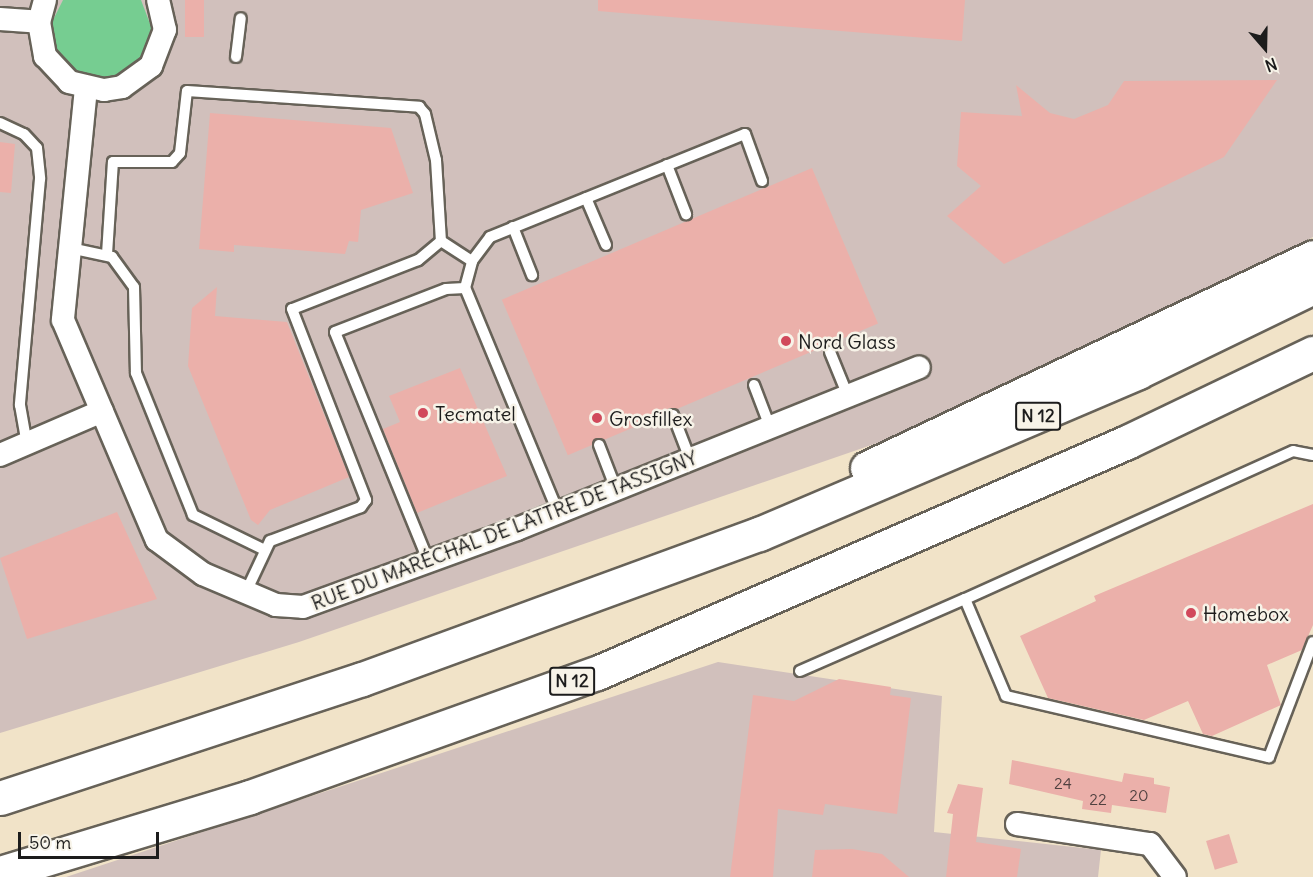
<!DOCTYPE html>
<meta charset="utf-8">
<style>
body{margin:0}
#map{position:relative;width:1313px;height:877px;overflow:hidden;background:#f1e3c8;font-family:Delius,sans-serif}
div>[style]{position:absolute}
.industrial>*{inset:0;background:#d1c0bc}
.green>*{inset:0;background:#76cd91}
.building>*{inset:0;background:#ebb0aa;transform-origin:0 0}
.roads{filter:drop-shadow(2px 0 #676258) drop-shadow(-2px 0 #676258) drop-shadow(0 2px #676258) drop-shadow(0 -2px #676258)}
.lane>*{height:10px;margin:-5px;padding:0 5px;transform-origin:5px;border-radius:5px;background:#fff}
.street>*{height:22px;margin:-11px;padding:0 11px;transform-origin:11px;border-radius:11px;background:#fff}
.highway>*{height:33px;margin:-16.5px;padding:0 16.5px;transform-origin:16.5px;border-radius:16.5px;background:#fff}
.dots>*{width:16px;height:16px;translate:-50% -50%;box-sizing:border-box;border:3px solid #f7f3e8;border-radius:50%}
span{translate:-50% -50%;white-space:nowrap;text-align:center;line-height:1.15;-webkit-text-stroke:5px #f7f3e8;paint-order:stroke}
.number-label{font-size:16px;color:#504140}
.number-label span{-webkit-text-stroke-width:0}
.shield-label span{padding:2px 4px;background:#f7f3e8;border:2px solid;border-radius:4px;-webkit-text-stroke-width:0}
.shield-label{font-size:18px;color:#1c1c1c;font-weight:700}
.poi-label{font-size:20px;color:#1c1c1c}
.left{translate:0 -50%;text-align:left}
.street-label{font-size:20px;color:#1c1c1c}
.north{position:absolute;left:1235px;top:18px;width:60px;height:60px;-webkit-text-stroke:4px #f7f3e8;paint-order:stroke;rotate:160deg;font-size:16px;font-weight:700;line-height:24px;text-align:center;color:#1c1c1c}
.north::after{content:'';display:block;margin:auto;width:21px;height:27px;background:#1c1c1c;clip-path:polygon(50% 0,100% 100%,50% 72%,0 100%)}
.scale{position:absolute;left:18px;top:832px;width:141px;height:27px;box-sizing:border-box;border:3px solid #1c1c1c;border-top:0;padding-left:8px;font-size:18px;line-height:21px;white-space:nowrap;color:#1c1c1c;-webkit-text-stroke:4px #f7f3e8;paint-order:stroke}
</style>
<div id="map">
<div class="industrial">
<div style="clip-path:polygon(0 0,1313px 0,1313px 237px,973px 410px,299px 642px,0 733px)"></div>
<div style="clip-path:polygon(718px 662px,942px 696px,934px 832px,1101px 850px,1098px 877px,66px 877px)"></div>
</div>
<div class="green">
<div style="clip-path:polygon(63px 0,141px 0,152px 29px,144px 61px,119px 81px,84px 81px,58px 60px,51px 43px,50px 26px)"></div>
</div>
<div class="building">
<div style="left:185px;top:0;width:19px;height:37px"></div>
<div style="clip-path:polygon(598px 0,965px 0,962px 41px,598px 11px)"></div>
<div style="clip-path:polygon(1277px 80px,1224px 157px,1004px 264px,947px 216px,981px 186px,957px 166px,961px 112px,1022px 116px,1016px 85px,1050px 113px,1074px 119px,1108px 105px,1124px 81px)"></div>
<div style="clip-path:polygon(210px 113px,391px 128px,413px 193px,361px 210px,358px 242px,349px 241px,345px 254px,234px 245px,234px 252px,199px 249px)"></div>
<div style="clip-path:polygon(0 142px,15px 144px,11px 193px,0 192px)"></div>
<div style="left:812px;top:168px;width:169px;height:337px;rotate:67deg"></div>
<div style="clip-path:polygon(217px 287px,215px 316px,287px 322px,349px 477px,270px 510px,258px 525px,251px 520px,188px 366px,192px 308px)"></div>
<div style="clip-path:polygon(460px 368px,507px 476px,417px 513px,383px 429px,400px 422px,389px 396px)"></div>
<div style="clip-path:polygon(1313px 504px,1313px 625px,1302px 650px,1267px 665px,1281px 705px,1212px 736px,1203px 734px,1188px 701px,1144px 720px,1048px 698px,1020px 636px,1096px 601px,1094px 596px)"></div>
<div style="clip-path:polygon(117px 512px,157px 599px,27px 639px,0 558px)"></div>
<div style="clip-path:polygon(839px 679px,891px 687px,890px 695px,911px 698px,897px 814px,825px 804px,823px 815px,778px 809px,773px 877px,730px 877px,753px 695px,794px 701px)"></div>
<div style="clip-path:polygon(1012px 760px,1122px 782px,1124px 773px,1154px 778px,1154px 784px,1170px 787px,1166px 813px,1112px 805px,1111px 813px,1082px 809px,1083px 801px,1009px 784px)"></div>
<div style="clip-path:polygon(958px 784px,983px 788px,976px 842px,1021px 849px,1017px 877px,946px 877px,953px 814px,947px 813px)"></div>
<div style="left:1229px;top:834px;width:30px;height:24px;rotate:73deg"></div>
<div style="clip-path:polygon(852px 849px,882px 854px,909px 877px,812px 877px,815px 850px)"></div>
</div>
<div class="roads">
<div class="lane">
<div style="left:236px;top:57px;width:39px;rotate:-83deg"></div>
<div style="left:0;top:123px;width:26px;rotate:25deg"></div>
<div style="left:24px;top:134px;width:19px;rotate:47deg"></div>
<div style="left:37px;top:148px;width:31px;rotate:84deg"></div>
<div style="left:40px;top:179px;width:227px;rotate:95.1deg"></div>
<div style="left:20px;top:405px;width:40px;rotate:80deg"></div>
<div style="left:667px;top:165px;width:53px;rotate:68.8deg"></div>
<div style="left:586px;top:198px;width:51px;rotate:66.9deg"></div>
<div style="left:513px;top:227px;width:52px;rotate:68.4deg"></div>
<div style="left:441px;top:241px;width:37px;rotate:33deg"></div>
<div style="left:70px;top:248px;width:43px;rotate:12.1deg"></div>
<div style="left:112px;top:257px;width:37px;rotate:54deg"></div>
<div style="left:134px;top:287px;width:86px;rotate:88.7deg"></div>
<div style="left:136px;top:373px;width:153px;rotate:68.1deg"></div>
<div style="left:193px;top:515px;width:80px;rotate:25.9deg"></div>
<div style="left:107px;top:254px;width:92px;rotate:-86.3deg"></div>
<div style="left:113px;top:162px;width:59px"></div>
<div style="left:172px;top:162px;width:12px;rotate:-48deg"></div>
<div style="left:180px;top:153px;width:62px;rotate:-83.6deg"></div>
<div style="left:187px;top:91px;width:233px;rotate:3.9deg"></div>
<div style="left:419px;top:107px;width:9px;rotate:49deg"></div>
<div style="left:425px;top:114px;width:47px;rotate:76.6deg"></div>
<div style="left:436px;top:160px;width:81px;rotate:86.5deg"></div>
<div style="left:441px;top:241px;width:30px;rotate:140deg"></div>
<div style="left:418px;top:260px;width:135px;rotate:158.7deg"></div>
<div style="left:292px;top:309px;width:205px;rotate:68.8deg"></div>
<div style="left:366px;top:500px;width:9px;rotate:126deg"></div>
<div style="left:361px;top:507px;width:97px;rotate:159.5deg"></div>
<div style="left:270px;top:541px;width:56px;rotate:115.2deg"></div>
<div style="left:830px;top:352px;width:48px;rotate:67.8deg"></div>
<div style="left:754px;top:385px;width:45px;rotate:69.1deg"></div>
<div style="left:673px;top:415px;width:47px;rotate:68.9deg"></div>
<div style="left:599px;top:445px;width:47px;rotate:68.9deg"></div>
<div style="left:1313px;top:455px;width:20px;rotate:-169deg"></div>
<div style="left:1293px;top:451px;width:360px;rotate:155.7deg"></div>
<div style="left:965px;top:599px;width:105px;rotate:67.1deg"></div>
<div style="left:1006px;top:696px;width:270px;rotate:13.1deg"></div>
<div style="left:1269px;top:757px;width:123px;rotate:-69.1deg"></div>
<div style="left:558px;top:512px;width:243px;rotate:-112.5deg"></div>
<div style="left:465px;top:288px;width:28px;rotate:-75deg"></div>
<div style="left:472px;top:261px;width:30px;rotate:-53deg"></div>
<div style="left:490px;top:237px;width:275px;rotate:-22deg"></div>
<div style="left:745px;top:134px;width:50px;rotate:70.1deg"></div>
<div style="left:428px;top:560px;width:246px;rotate:-112.2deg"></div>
<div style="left:335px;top:332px;width:119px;rotate:-21.2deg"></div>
<div style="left:446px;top:289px;width:19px;rotate:-3deg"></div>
<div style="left:800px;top:671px;width:180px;rotate:-23.6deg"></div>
</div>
<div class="street">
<div style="left:45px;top:0;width:23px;rotate:105deg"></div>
<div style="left:39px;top:22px;width:35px;rotate:80deg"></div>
<div style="left:45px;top:56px;width:35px;rotate:47deg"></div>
<div style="left:69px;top:82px;width:36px;rotate:13deg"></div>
<div style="left:104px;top:90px;width:18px;rotate:-9deg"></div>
<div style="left:122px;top:87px;width:36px;rotate:-36deg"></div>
<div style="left:151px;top:66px;width:39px;rotate:-69deg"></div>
<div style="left:165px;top:30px;width:31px;rotate:-103deg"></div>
<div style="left:0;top:19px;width:39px;rotate:4deg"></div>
<div style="left:86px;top:88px;width:233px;rotate:95.7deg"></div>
<div style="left:63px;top:320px;width:239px;rotate:66.9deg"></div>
<div style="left:157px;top:540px;width:57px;rotate:36.5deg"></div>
<div style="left:203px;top:574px;width:79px;rotate:23deg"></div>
<div style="left:276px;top:605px;width:27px;rotate:4deg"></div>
<div style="left:303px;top:607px;width:228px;rotate:-20deg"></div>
<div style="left:517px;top:529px;width:433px;rotate:-21.9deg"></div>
<div style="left:0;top:455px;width:111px;rotate:-23.3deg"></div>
<div style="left:1017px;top:824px;width:134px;rotate:8.6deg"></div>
<div style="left:1150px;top:844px;width:41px;rotate:52.9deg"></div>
</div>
<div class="highway">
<div style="left:867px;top:468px;width:493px;rotate:-25.3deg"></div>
<div style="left:0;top:798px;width:381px;rotate:-18.2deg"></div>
<div style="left:362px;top:679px;width:423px;rotate:-20.1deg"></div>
<div style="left:759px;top:534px;width:412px;rotate:-23.1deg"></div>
<div style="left:1138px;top:372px;width:195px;rotate:-25.9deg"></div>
<div style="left:0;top:873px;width:261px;rotate:-16.9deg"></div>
<div style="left:250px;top:797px;width:368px;rotate:-19.7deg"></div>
<div style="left:597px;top:673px;width:578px;rotate:-23.55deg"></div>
<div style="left:1127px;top:442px;width:206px;rotate:-25.6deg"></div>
</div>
</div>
<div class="dots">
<div style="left:786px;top:341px;background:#d1495b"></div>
<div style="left:423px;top:413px;background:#d1495b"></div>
<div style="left:597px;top:418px;background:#d1495b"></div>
<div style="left:1191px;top:613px;background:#d1495b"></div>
</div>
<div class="number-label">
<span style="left:1063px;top:783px">24</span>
<span style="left:1139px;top:795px">20</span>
<span style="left:1098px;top:799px">22</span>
</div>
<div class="shield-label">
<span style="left:1038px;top:416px">N 12</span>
<span style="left:572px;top:681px">N 12</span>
</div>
<div class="poi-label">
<span class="left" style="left:798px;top:341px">Nord Glass</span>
<span class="left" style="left:435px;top:413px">Tecmatel</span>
<span class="left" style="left:609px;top:418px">Grosfillex</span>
<span class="left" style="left:1203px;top:613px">Homebox</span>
</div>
<div class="street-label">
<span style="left:504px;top:530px;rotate:-21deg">RUE DU MARÉCHAL DE LATTRE DE TASSIGNY</span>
</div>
<div class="north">N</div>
<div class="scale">50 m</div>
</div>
